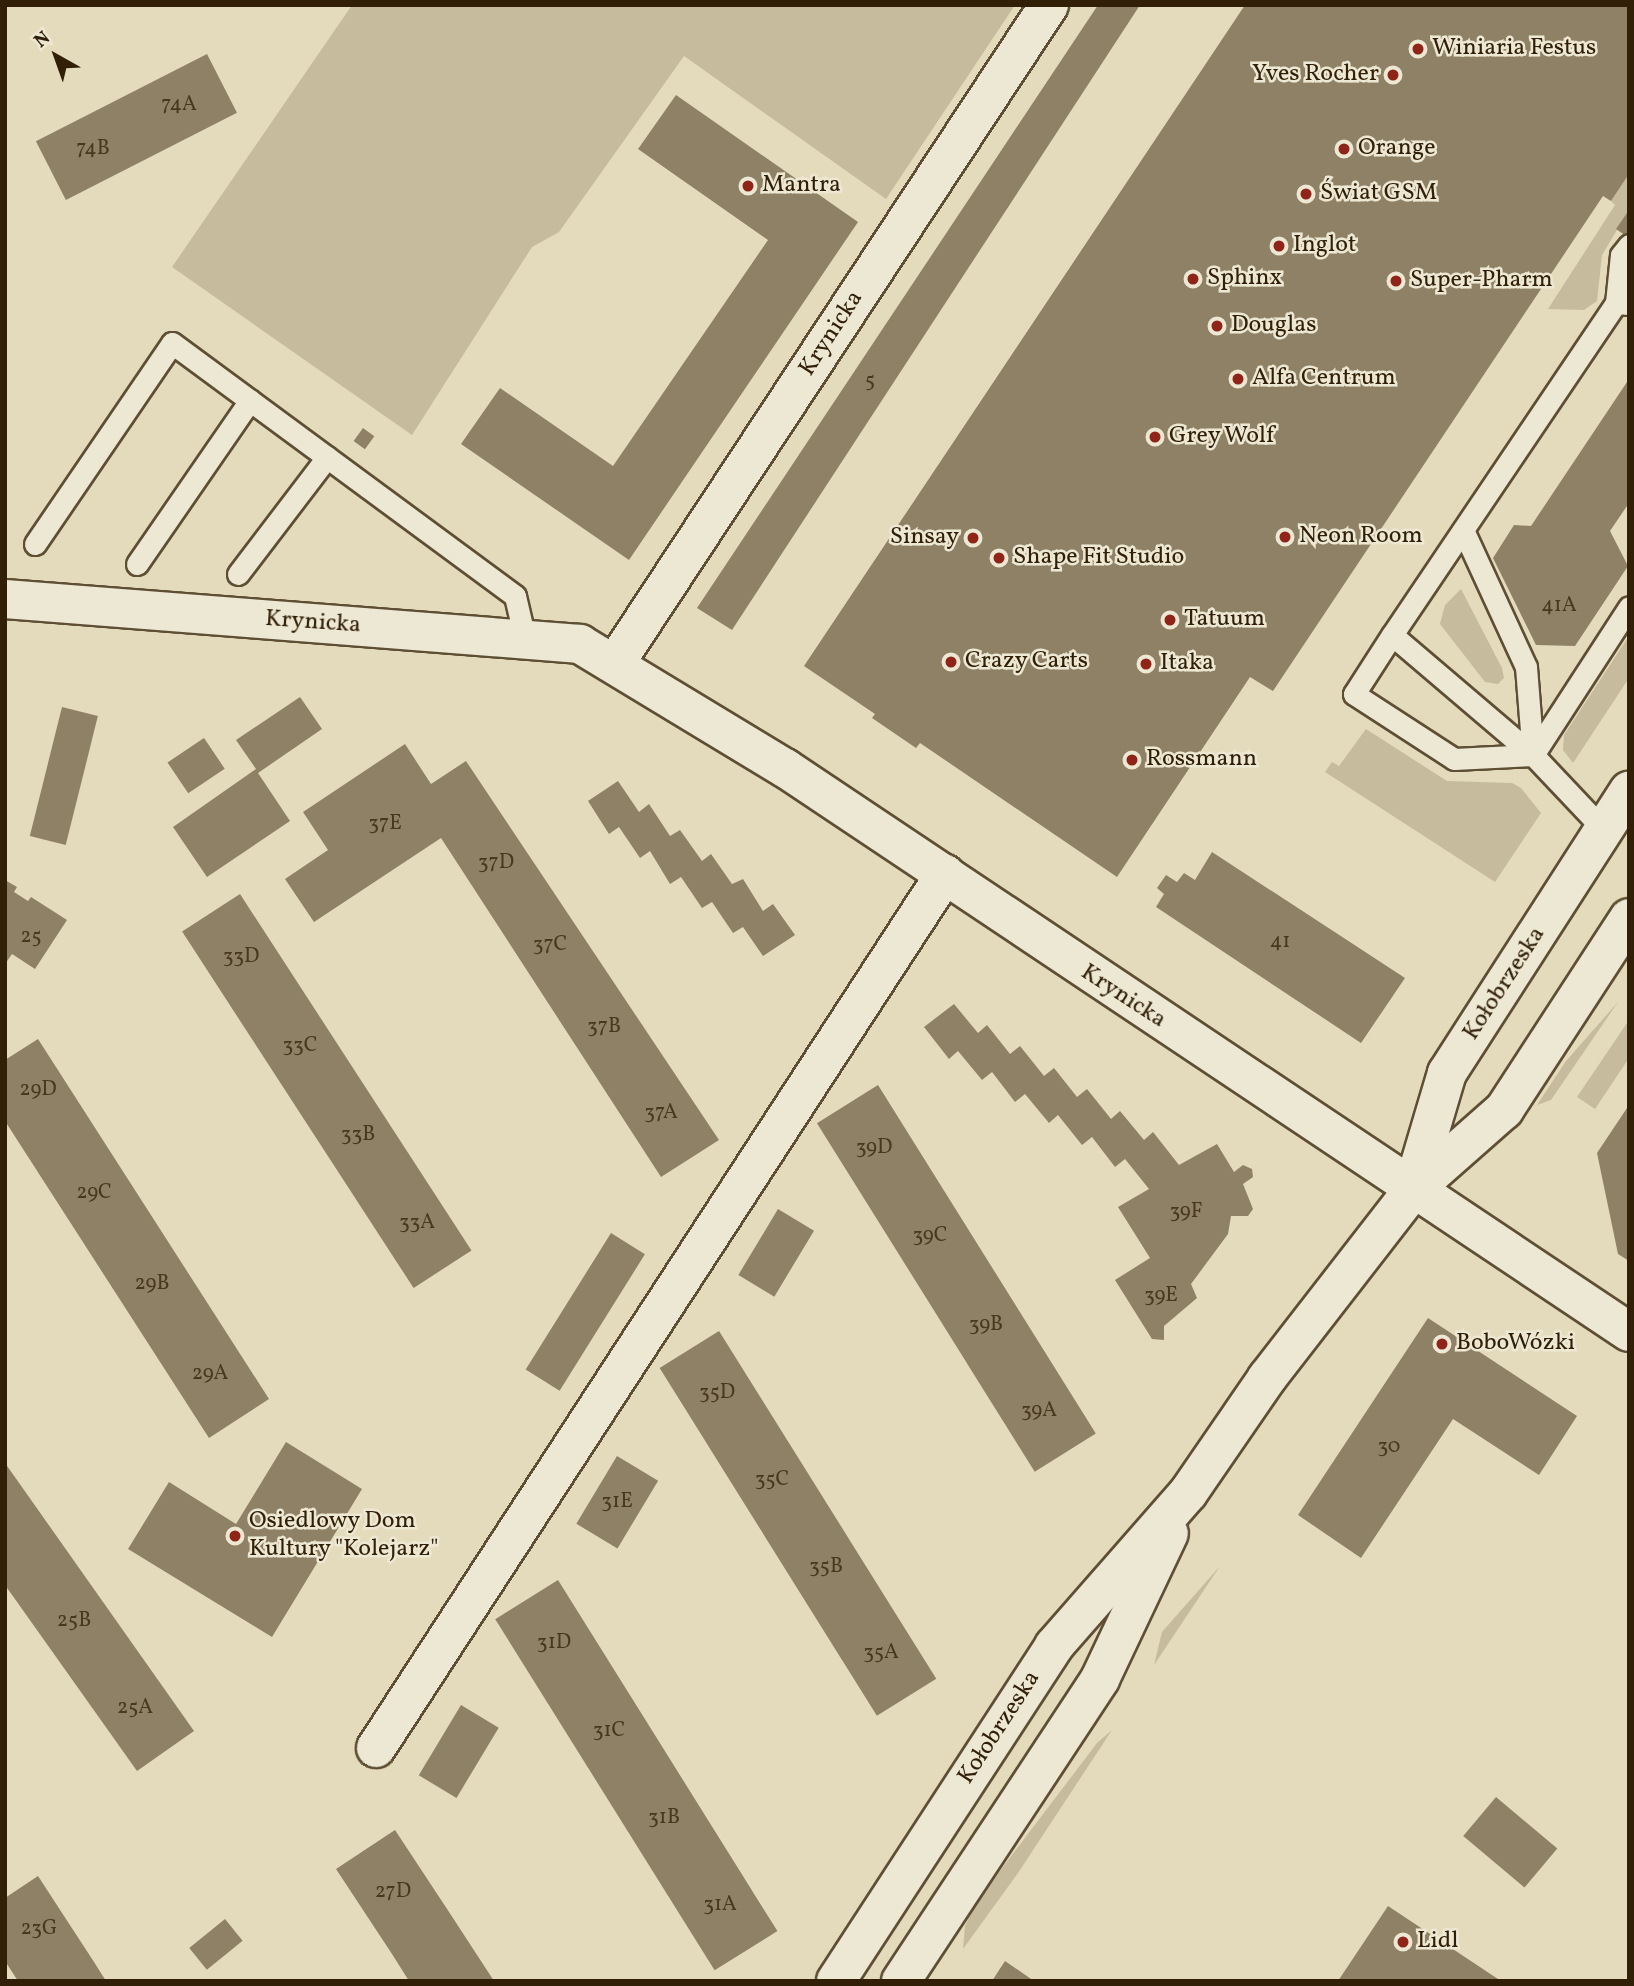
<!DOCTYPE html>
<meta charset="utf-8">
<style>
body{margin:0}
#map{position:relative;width:1634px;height:1986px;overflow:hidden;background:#e4dbbc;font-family:Vollkorn,serif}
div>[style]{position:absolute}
.green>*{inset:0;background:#c6bb9d}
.building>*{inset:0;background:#8e8165;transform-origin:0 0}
.roads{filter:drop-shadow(2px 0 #5e4e34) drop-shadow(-2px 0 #5e4e34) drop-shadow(0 2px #5e4e34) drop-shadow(0 -2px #5e4e34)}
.lane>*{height:21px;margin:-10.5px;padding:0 10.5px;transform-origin:10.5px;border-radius:10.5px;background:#ede8d3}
.street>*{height:38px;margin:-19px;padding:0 19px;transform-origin:19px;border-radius:19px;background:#ede8d3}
.secondary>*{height:38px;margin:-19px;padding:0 19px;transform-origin:19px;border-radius:19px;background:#ede8d3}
.dots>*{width:19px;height:19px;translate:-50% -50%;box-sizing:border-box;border:4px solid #ede8d3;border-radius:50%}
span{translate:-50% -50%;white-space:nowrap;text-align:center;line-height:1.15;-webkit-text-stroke:5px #ede8d3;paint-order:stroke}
.number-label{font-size:21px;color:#48381e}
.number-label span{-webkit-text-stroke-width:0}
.poi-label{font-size:24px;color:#311f07}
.left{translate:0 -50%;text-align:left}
.right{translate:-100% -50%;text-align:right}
.street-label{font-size:24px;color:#311f07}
.frame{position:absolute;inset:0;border:7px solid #311f07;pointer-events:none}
.north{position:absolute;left:21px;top:21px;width:70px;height:70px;-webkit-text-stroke:5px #ede8d3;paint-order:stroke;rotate:320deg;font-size:19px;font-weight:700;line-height:28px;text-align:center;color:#311f07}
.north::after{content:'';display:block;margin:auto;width:24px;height:32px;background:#311f07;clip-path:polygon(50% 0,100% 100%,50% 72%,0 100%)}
</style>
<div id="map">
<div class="green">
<div style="clip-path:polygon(352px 5px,1015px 5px,886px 199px,684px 56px,559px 232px,532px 247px,412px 435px,172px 267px)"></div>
<div style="clip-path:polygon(1629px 174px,1629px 210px,1602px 255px,1597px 301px,1584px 310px,1548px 309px,1615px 205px,1611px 201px)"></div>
<div style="clip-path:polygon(1461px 589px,1502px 668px,1504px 678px,1498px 684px,1485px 682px,1440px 624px,1445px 605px)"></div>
<div style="clip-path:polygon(1629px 636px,1629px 678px,1573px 763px,1563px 750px,1564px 735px)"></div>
<div style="clip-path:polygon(1366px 729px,1447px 781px,1512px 783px,1521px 788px,1541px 813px,1495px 882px,1325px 772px,1332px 762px,1339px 766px)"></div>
<div style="clip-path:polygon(1618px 1002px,1551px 1100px,1537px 1105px,1566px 1061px)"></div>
<div style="clip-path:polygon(1629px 1020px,1629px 1058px,1595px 1109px,1577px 1097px)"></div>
<div style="clip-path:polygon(1220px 1566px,1154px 1665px,1162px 1632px)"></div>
<div style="clip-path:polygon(1112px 1730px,1018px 1873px,963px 1949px,965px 1926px,977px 1901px,1097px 1743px)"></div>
</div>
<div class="building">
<div style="clip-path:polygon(1098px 5px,1140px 5px,732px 630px,697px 608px)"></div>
<div style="clip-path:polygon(1245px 5px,1629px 5px,1629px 174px,1611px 201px,1603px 196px,1273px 691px,1250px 677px,1117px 877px,920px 743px,916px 748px,872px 718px,875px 714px,804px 666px)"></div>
<div style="left:207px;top:54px;width:66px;height:192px;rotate:63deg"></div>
<div style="clip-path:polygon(676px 95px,858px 222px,629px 560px,461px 444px,500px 388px,613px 466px,768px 240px,638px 149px)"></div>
<div style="clip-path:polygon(1629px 210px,1629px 238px,1616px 229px)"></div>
<div style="clip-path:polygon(1629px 379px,1629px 503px,1610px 531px,1628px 566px,1575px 646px,1536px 645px,1493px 558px,1514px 525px,1531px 526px)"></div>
<div style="left:363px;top:428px;width:14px;height:16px;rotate:36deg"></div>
<div style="clip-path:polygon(300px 697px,322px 729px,258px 773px,290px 821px,207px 877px,173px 827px,256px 769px,236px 740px)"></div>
<div style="left:62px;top:707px;width:37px;height:133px;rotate:14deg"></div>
<div style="left:204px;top:738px;width:37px;height:44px;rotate:56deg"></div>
<div style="clip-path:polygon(405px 744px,431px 784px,466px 761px,719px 1140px,661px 1177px,441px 838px,314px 922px,285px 879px,328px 850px,303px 812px)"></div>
<div style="clip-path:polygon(618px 781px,639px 812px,649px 804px,670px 836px,680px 830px,702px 861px,711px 854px,732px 884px,743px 879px,763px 911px,773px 904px,795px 935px,763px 956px,743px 927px,733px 933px,712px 902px,702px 908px,681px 877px,670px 884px,650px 851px,640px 858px,619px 827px,609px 834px,588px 801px)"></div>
<div style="clip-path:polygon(1212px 852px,1405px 978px,1361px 1043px,1156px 907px,1164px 894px,1157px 888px,1166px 875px,1177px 882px,1184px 873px,1195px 880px)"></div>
<div style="clip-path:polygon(5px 880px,17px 887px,14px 892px,28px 901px,31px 897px,67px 920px,35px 969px,12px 954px,5px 964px)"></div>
<div style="left:240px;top:894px;width:425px;height:69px;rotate:57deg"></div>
<div style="clip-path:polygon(954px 1004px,978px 1033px,987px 1025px,1010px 1054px,1020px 1046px,1044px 1076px,1054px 1068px,1077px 1097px,1087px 1089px,1111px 1119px,1120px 1111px,1144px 1140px,1153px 1132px,1179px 1165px,1217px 1144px,1234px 1172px,1243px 1165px,1252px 1169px,1253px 1177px,1243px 1184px,1253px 1209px,1248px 1216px,1231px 1216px,1228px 1234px,1191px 1284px,1197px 1298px,1164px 1326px,1164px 1340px,1152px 1339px,1115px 1280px,1150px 1258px,1118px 1207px,1149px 1189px,1125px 1159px,1115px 1167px,1092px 1137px,1082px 1145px,1058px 1115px,1049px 1123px,1025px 1094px,1015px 1102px,992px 1072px,982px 1080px,958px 1051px,949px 1059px,924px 1027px)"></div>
<div style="clip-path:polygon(38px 1039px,269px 1399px,209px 1438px,5px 1121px,5px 1060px)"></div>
<div style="left:878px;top:1085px;width:411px;height:72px;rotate:58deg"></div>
<div style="clip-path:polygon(1629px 1105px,1629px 1261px,1618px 1254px,1597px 1153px)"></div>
<div style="left:778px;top:1209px;width:42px;height:77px;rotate:31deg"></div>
<div style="left:611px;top:1233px;width:40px;height:161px;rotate:32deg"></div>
<div style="clip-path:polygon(1428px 1318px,1577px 1416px,1539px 1475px,1453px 1419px,1361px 1558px,1298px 1515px)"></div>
<div style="left:719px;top:1331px;width:410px;height:70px;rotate:58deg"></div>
<div style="clip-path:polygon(286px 1442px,362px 1489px,272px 1637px,128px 1549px,169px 1482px,236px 1524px)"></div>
<div style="left:617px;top:1456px;width:48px;height:79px;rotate:31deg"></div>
<div style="clip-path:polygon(5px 1463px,194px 1731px,137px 1771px,5px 1585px)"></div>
<div style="left:558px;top:1580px;width:414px;height:74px;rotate:58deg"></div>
<div style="left:461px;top:1705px;width:44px;height:82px;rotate:31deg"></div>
<div style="left:1496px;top:1797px;width:80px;height:51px;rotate:40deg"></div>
<div style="clip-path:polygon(395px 1830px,451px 1915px,494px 1981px,409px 1981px,392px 1954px,336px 1869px)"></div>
<div style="clip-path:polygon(38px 1876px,94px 1962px,106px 1981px,18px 1981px,5px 1961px,5px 1898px)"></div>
<div style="clip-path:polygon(1388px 1906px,1501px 1981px,1338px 1981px)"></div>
<div style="left:225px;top:1919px;width:28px;height:46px;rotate:51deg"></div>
<div style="clip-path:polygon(1005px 1961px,1034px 1981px,992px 1981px)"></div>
</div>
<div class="roads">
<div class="lane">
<div style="left:1616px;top:303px;width:48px;rotate:-84.1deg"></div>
<div style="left:1621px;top:255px;width:13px;rotate:-51deg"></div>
<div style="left:1463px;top:530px;width:151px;rotate:65.3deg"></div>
<div style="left:1526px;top:667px;width:88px;rotate:85.5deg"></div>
<div style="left:35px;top:544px;width:243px;rotate:-55.7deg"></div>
<div style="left:172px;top:343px;width:426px;rotate:36.4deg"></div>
<div style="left:515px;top:596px;width:44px;rotate:76.9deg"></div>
<div style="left:137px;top:564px;width:199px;rotate:-55.4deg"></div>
<div style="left:238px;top:574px;width:147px;rotate:-52.7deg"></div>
<div style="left:1392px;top:635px;width:70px;rotate:122.8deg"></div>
<div style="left:1354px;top:694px;width:119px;rotate:33deg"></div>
<div style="left:1454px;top:759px;width:79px;rotate:-2.9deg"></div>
<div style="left:1533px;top:755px;width:176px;rotate:-57deg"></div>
<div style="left:1604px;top:830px;width:103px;rotate:-133.4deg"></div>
<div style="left:1533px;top:755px;width:185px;rotate:-139.6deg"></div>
<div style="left:1392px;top:635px;width:400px;rotate:-56deg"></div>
<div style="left:1616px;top:303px;width:13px;rotate:4deg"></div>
</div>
<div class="street">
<div style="left:5px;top:599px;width:577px;rotate:4.47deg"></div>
<div style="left:580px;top:644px;width:240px;rotate:31.2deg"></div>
<div style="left:785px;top:768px;width:1015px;rotate:33.75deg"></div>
<div style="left:616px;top:662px;width:787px;rotate:-56.61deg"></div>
<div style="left:376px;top:1748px;width:1043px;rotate:-56.93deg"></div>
</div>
<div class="secondary">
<div style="left:1412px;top:1191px;width:123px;rotate:-73.5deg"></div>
<div style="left:1447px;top:1073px;width:336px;rotate:-57.2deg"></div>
<div style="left:836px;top:1981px;width:400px;rotate:-56.9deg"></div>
<div style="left:1054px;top:1646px;width:203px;rotate:-48.8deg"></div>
<div style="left:1188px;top:1493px;width:140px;rotate:-55.5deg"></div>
<div style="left:1267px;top:1378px;width:237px;rotate:-52.2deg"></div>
<div style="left:1412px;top:1191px;width:123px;rotate:-41.4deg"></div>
<div style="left:1504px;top:1110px;width:229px;rotate:-56.9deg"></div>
<div style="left:901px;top:1981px;width:362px;rotate:-56.6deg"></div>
<div style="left:1100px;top:1679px;width:161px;rotate:-64.7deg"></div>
</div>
</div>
<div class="dots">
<div style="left:1418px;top:49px;background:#8f2418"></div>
<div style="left:1393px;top:75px;background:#8f2418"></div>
<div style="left:1344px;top:149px;background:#8f2418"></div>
<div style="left:748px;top:186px;background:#8f2418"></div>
<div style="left:1306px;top:194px;background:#8f2418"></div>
<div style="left:1279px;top:246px;background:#8f2418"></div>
<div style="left:1193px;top:279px;background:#8f2418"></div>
<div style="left:1396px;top:281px;background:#8f2418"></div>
<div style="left:1217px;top:326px;background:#8f2418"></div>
<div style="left:1238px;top:379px;background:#8f2418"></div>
<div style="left:1155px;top:437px;background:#8f2418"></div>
<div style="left:1285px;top:537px;background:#8f2418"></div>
<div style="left:973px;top:538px;background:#8f2418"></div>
<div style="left:999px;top:558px;background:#8f2418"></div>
<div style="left:1170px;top:620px;background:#8f2418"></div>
<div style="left:951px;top:662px;background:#8f2418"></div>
<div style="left:1146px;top:664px;background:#8f2418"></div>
<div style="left:1132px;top:760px;background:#8f2418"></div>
<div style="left:1442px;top:1344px;background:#8f2418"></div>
<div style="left:235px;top:1536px;background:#8f2418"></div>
<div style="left:1403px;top:1942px;background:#8f2418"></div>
</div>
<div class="number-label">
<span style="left:179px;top:105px">74A</span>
<span style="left:93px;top:149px">74B</span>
<span style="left:870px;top:381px">5</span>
<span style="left:1559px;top:606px">41A</span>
<span style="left:385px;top:824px">37E</span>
<span style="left:496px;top:863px">37D</span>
<span style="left:31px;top:937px">25</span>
<span style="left:1280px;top:942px">41</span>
<span style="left:550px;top:945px">37C</span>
<span style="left:241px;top:957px">33D</span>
<span style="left:604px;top:1027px">37B</span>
<span style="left:300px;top:1046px">33C</span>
<span style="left:38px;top:1090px">29D</span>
<span style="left:661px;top:1113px">37A</span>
<span style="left:358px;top:1135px">33B</span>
<span style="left:874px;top:1148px">39D</span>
<span style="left:94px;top:1193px">29C</span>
<span style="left:1186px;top:1212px">39F</span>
<span style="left:417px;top:1223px">33A</span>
<span style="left:930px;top:1236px">39C</span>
<span style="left:152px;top:1284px">29B</span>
<span style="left:1161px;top:1296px">39E</span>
<span style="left:986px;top:1325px">39B</span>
<span style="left:210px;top:1374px">29A</span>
<span style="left:717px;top:1393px">35D</span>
<span style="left:1039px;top:1411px">39A</span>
<span style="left:1389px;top:1447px">30</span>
<span style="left:772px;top:1480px">35C</span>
<span style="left:617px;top:1502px">31E</span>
<span style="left:826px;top:1567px">35B</span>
<span style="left:74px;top:1621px">25B</span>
<span style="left:554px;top:1643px">31D</span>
<span style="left:881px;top:1653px">35A</span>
<span style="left:135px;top:1708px">25A</span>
<span style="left:609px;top:1731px">31C</span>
<span style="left:664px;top:1818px">31B</span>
<span style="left:393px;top:1892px">27D</span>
<span style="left:720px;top:1905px">31A</span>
<span style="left:39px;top:1929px">23G</span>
</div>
<div class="poi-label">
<span class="left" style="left:1432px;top:49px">Winiaria Festus</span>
<span class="right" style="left:1379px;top:75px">Yves Rocher</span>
<span class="left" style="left:1358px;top:149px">Orange</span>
<span class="left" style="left:762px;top:186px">Mantra</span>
<span class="left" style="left:1320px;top:194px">Świat GSM</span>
<span class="left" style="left:1293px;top:246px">Inglot</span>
<span class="left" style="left:1207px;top:279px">Sphinx</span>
<span class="left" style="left:1410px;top:281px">Super-Pharm</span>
<span class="left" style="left:1231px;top:326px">Douglas</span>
<span class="left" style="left:1252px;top:379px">Alfa Centrum</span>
<span class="left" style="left:1169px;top:437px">Grey Wolf</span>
<span class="left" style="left:1299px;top:537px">Neon Room</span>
<span class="right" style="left:959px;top:538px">Sinsay</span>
<span class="left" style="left:1013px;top:558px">Shape Fit Studio</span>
<span class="left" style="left:1184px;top:620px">Tatuum</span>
<span class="left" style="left:965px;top:662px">Crazy Carts</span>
<span class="left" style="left:1160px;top:664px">Itaka</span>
<span class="left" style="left:1146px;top:760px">Rossmann</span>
<span class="left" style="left:1456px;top:1344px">BoboWózki</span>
<span class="left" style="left:249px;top:1536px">Osiedlowy Dom<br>Kultury "Kolejarz"</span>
<span class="left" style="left:1417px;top:1942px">Lidl</span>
</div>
<div class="street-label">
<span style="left:832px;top:334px;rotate:-57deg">Krynicka</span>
<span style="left:313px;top:623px;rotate:4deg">Krynicka</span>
<span style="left:1505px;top:984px;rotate:-57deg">Kołobrzeska</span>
<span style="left:1123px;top:997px;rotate:33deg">Krynicka</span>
<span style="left:1000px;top:1728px;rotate:-57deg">Kołobrzeska</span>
</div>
<div class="frame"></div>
<div class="north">N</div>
</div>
